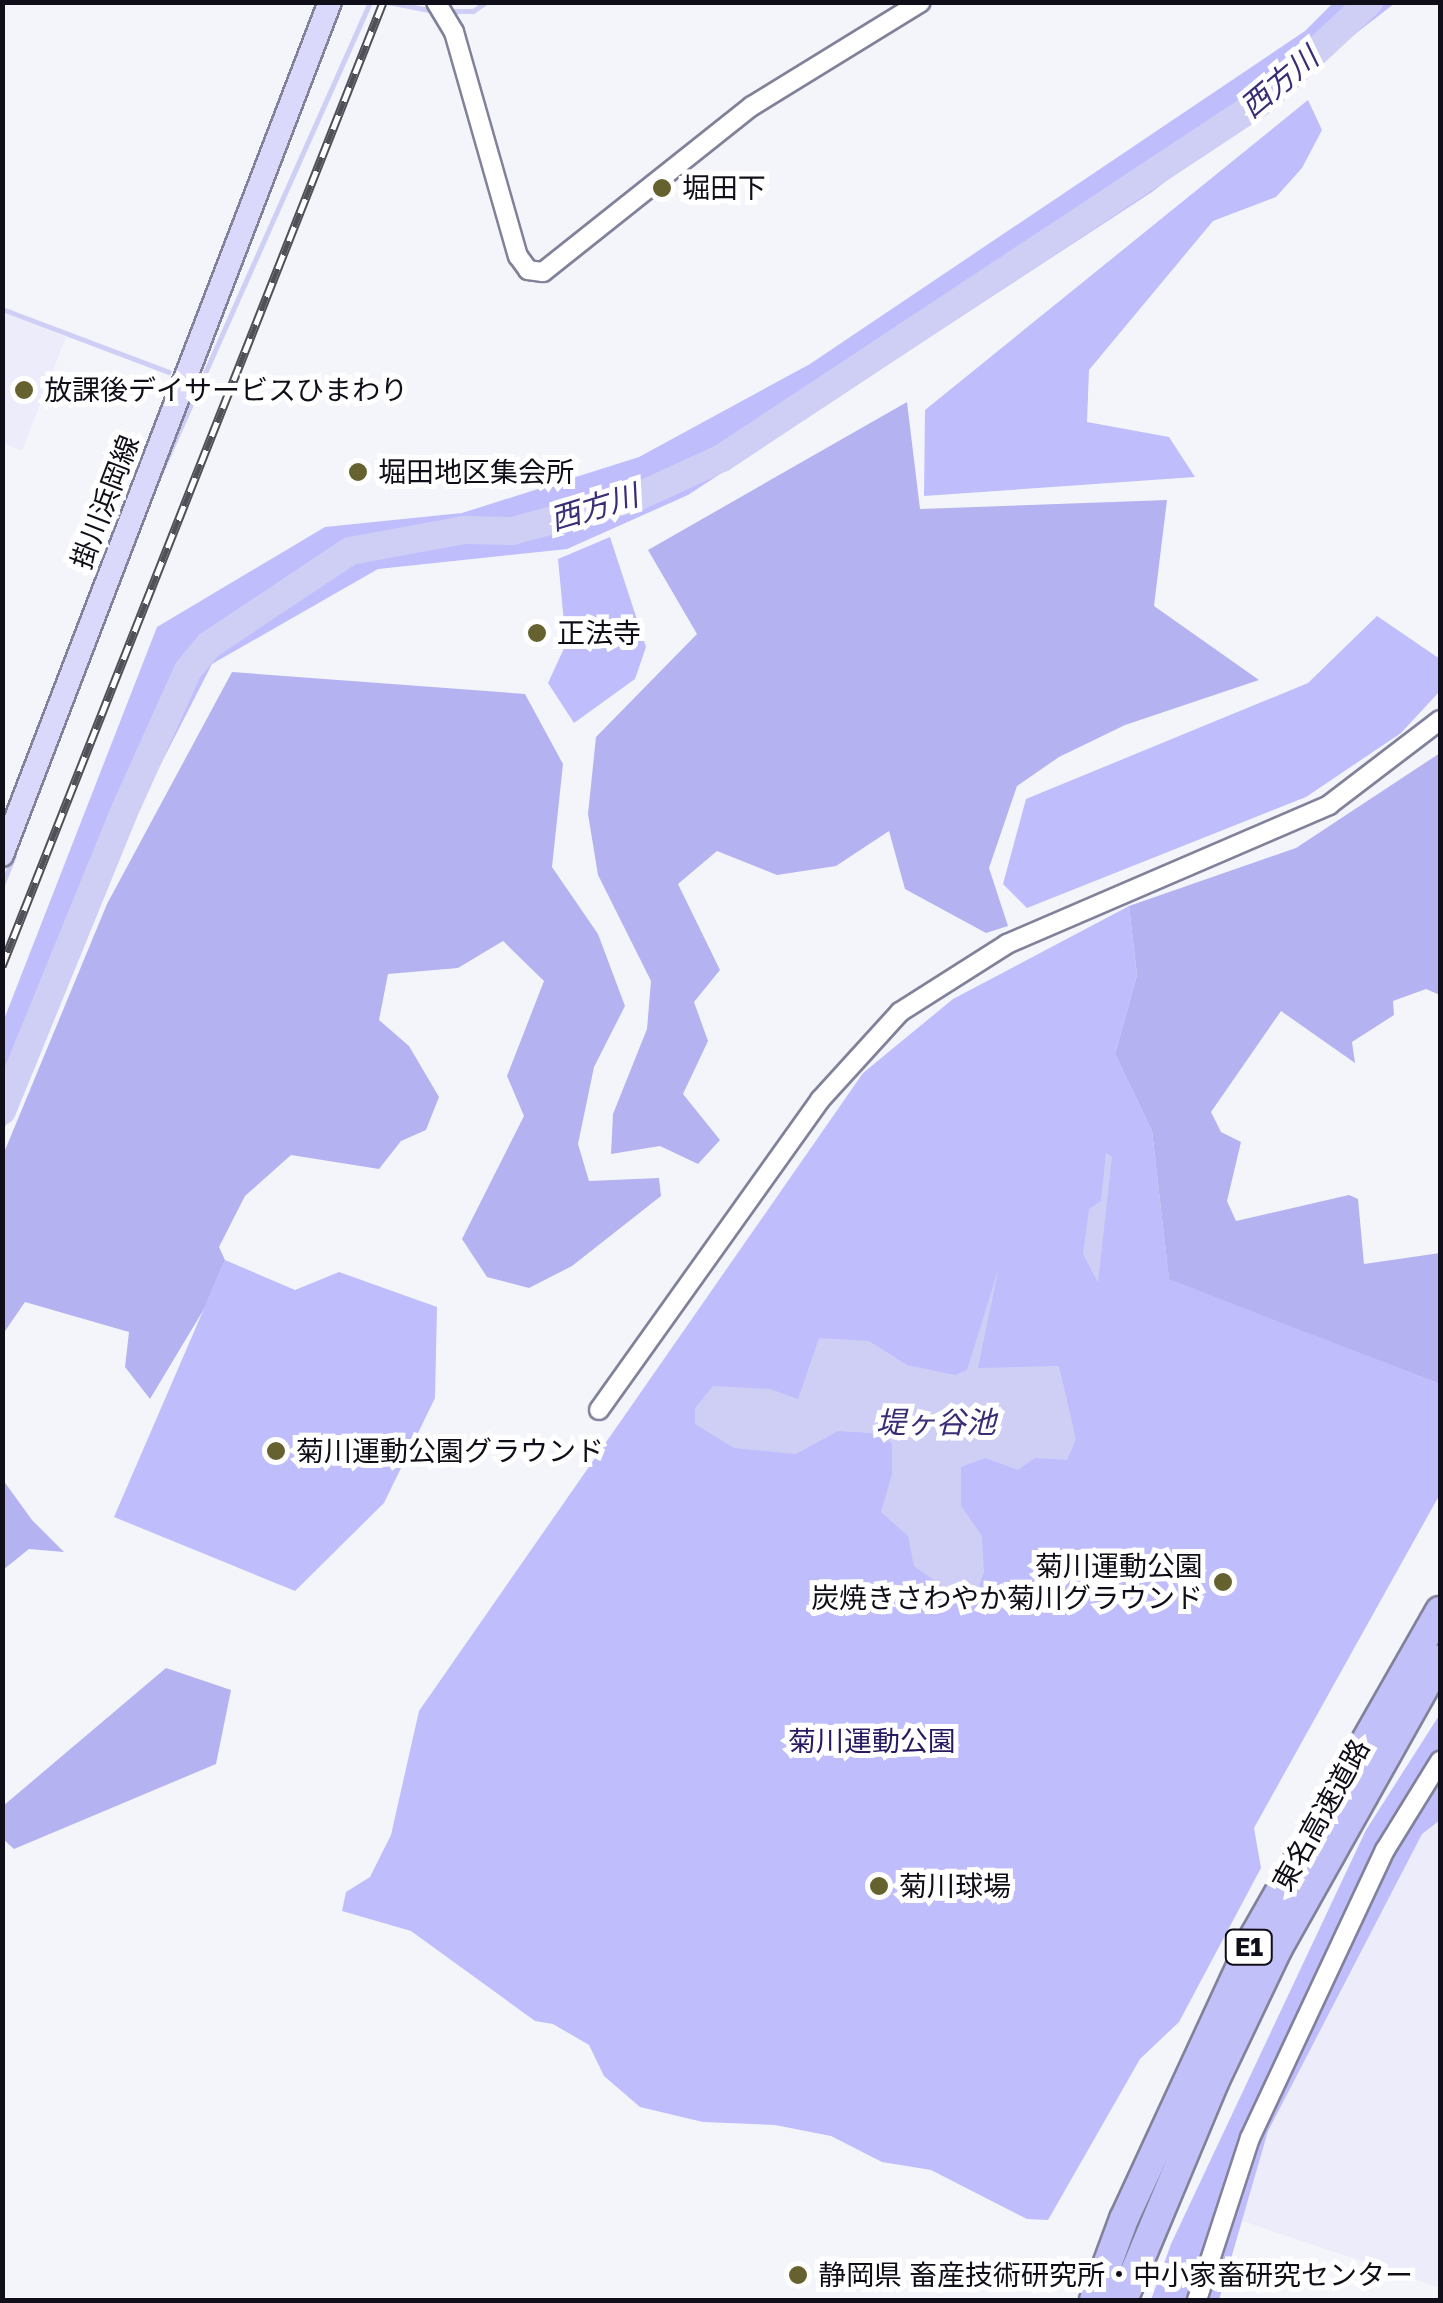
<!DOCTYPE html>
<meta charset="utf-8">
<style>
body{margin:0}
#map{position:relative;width:1443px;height:2303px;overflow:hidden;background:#f4f5fa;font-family:"Golos Text","Noto Sans JP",sans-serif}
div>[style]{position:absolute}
.built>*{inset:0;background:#ececfa}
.green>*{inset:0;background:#bfbdfc}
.forest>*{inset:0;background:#b5b2f1}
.water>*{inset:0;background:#cfcff6}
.stream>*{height:5px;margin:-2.5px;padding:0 2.5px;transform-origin:2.5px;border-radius:2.5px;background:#cfcff6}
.river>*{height:28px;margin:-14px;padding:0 14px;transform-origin:14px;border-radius:14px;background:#cfcff6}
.roads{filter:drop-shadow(2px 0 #81819a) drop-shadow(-2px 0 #81819a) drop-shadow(0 2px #81819a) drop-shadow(0 -2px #81819a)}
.tertiary>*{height:18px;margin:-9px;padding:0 9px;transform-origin:9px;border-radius:9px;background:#fff}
.primary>*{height:22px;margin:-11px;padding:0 11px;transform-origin:11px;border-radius:11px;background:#dad9fb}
.motorway>*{height:28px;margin:-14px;padding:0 14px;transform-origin:14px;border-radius:14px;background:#c2c0f9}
.rail>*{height:9px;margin-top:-4.5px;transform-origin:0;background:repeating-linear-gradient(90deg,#fff 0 15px,#505058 0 30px);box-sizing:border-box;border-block:2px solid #505058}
.dots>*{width:28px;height:28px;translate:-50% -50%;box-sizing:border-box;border:5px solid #fff;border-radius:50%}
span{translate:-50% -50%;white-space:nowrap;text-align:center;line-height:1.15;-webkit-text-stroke:10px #fff;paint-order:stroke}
.shield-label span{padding:2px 8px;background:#fff;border:2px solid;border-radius:8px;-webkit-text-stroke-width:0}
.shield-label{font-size:25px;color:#100f19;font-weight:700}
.poi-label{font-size:28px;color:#100f19}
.left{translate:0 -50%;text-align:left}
.right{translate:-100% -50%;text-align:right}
.street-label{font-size:28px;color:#100f19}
.park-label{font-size:28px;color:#291961}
.water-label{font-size:30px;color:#392d76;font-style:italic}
.frame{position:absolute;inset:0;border:5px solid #100f19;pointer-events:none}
</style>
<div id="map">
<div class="built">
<div style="clip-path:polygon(3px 312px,66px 337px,22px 451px,3px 443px)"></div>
<div style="clip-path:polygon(1440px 1804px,1440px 2300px,1436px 2300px,1438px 2287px,1231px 2217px,1265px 2117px,1384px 1873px)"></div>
</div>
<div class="green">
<div style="clip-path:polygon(1333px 3px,1395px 3px,1152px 192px,688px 495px,567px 549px,378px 569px,212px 664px,75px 932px,3px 1133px,3px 1022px,157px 627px,325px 527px,462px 513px,639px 457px,810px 364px,1305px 31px)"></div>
<div style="clip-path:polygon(1308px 100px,1322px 130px,1302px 168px,1276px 197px,1213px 221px,1089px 370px,1087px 422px,1169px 437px,1195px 477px,924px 496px,925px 410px)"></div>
<div style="clip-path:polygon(610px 537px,646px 647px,635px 679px,574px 723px,548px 683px,566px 644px,558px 559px)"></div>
<div style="clip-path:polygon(1377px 616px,1440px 659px,1440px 691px,1401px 733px,1306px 797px,1027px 908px,1003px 884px,1026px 799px,1308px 683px)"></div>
<div style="clip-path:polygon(1129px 906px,1137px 975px,1115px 1054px,1152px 1131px,1169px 1278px,1440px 1384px,1440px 1494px,1254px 1828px,1261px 1868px,1179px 2022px,1140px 2059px,1048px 2220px,1027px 2219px,931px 2170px,882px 2162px,831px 2136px,775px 2125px,703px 2122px,640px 2107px,604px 2076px,589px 2045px,553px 2024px,535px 2021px,411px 1931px,342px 1911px,346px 1892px,370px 1877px,391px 1835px,419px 1711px,863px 1073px,953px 999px)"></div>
<div style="clip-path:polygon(225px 1260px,295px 1290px,339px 1272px,437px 1307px,435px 1398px,384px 1503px,295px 1591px,114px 1517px)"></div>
<div style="clip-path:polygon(1440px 1714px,1440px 1820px,1422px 1834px,1268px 2131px,1219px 2300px,1151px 2300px,1171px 2244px,1366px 1830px)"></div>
</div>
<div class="forest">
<div style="clip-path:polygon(907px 402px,920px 509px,1167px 500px,1154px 606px,1259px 680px,1125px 725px,1059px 757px,1017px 786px,989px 868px,1008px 926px,986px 933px,905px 889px,889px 831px,836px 866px,777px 875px,717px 851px,678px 884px,720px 970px,694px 1002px,708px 1041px,683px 1094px,720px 1140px,698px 1164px,660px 1146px,611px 1154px,613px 1114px,647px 1029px,651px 981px,598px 875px,588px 814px,596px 737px,697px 634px,648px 550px)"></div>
<div style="clip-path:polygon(232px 672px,525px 694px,563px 764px,552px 867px,598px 934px,625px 1006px,594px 1067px,578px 1144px,589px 1181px,659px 1178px,661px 1196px,572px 1266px,529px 1288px,487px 1277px,462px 1239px,524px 1116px,507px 1076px,544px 981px,503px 941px,458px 968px,388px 974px,379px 1020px,409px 1046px,439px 1097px,426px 1130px,401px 1141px,379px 1169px,291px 1155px,245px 1196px,219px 1247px,225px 1260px,204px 1309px,150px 1399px,125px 1367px,129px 1332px,25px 1302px,3px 1334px,3px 1155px,107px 904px)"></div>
<div style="clip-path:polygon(1440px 753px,1440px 995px,1426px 989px,1393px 1001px,1394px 1015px,1352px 1042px,1355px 1063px,1281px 1011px,1211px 1112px,1221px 1132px,1241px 1142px,1227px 1201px,1236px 1221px,1349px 1195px,1358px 1199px,1364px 1264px,1440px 1253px,1440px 1384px,1169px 1279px,1152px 1131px,1115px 1054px,1137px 975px,1129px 906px,1296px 848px)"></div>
<div style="clip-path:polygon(3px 1480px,32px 1520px,64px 1552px,29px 1549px,3px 1570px)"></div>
<div style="clip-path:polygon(166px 1668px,231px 1690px,216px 1764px,14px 1849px,3px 1839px,3px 1806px)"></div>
</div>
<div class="water">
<div style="clip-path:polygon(1106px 1153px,1112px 1157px,1098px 1283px,1083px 1254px,1089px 1209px,1101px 1201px)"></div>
<div style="clip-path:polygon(999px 1267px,978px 1368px,1059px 1366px,1076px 1439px,1067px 1460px,1035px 1458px,1018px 1470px,985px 1458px,961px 1467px,961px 1506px,982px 1536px,984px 1572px,972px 1607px,914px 1566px,908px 1536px,881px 1512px,892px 1474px,892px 1444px,883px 1434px,838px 1431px,796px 1454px,734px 1448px,695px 1424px,695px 1408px,713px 1386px,770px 1389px,798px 1399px,819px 1338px,869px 1341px,907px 1365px,955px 1375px,967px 1370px)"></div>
</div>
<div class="stream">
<div style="left:388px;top:2px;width:47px;rotate:11.1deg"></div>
<div style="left:445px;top:11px;width:28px"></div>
<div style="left:473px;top:11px;width:16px;rotate:-35deg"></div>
<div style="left:2px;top:309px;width:178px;rotate:20.7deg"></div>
<div style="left:159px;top:476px;width:519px;rotate:-66deg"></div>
<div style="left:2px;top:885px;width:32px;rotate:-68deg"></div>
</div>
<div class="river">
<div style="left:2px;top:1111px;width:321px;rotate:-67.8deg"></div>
<div style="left:123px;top:814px;width:158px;rotate:-65.7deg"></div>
<div style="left:188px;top:670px;width:33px;rotate:-50deg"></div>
<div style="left:209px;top:645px;width:169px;rotate:-33.7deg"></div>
<div style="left:350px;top:551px;width:116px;rotate:-10.4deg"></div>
<div style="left:464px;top:530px;width:48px;rotate:1.2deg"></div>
<div style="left:512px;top:531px;width:127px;rotate:-15deg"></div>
<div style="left:635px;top:498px;width:96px;rotate:-24.7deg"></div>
<div style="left:722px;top:458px;width:651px;rotate:-33.47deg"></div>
<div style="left:1265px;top:99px;width:142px;rotate:-43deg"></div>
</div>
<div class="roads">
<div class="tertiary">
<div style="left:436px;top:2px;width:35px;rotate:59deg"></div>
<div style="left:454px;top:32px;width:233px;rotate:74.1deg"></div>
<div style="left:518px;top:256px;width:17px;rotate:54deg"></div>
<div style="left:528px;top:270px;width:15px;rotate:8deg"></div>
<div style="left:543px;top:272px;width:267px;rotate:-38.5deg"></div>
<div style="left:752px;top:106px;width:198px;rotate:-31.6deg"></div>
<div style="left:599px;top:1410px;width:381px;rotate:-54.5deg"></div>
<div style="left:820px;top:1100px;width:119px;rotate:-47.7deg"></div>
<div style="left:900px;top:1012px;width:127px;rotate:-32.4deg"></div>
<div style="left:1007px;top:944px;width:351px;rotate:-23.3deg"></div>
<div style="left:1329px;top:805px;width:140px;rotate:-37.4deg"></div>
<div style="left:1197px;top:2300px;width:170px;rotate:-71.9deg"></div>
<div style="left:1250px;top:2138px;width:318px;rotate:-64.9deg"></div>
<div style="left:1385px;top:1850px;width:105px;rotate:-58.3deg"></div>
</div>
<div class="primary">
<div style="left:2px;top:855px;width:914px;rotate:-68.97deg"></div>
</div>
<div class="motorway">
<div style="left:1094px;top:2300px;width:86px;rotate:-69.7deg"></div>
<div style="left:1124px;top:2219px;width:313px;rotate:-65.2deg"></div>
<div style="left:1255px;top:1935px;width:373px;rotate:-60.3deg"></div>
<div style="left:1123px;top:2300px;width:238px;rotate:-67.3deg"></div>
<div style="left:1215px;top:2080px;width:146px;rotate:-64.5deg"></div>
<div style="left:1278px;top:1948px;width:331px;rotate:-60.7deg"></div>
</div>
</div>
<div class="rail">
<div style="left:2px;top:966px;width:1037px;rotate:-68.43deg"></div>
</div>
<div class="dots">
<div style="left:662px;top:188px;background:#65622f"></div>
<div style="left:24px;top:390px;background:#65622f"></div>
<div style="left:358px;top:472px;background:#65622f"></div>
<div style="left:537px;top:633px;background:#65622f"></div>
<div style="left:276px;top:1451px;background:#65622f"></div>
<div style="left:1223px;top:1582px;background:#65622f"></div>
<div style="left:879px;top:1886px;background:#65622f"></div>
<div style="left:798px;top:2275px;background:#65622f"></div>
</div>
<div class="shield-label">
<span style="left:1249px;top:1947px">E1</span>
</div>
<div class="poi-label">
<span class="left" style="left:682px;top:188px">堀田下</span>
<span class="left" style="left:44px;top:390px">放課後デイサービスひまわり</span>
<span class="left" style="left:378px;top:472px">堀田地区集会所</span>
<span class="left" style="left:557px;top:633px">正法寺</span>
<span class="left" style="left:296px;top:1451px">菊川運動公園グラウンド</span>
<span class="right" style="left:1203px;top:1582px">菊川運動公園<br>炭焼きさわやか菊川グラウンド</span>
<span class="left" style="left:899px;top:1886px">菊川球場</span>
<span class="left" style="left:818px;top:2275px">静岡県 畜産技術研究所・中小家畜研究センター</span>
</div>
<div class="street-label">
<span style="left:105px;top:502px;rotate:-69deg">掛川浜岡線</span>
<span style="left:1321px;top:1815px;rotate:-61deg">東名高速道路</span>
</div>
<div class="park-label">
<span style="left:872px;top:1741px">菊川運動公園</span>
</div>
<div class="water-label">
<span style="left:1279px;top:82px;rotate:-40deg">西方川</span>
<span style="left:594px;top:507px;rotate:-17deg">西方川</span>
<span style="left:936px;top:1422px">堤ヶ谷池</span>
</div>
<div class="frame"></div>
</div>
